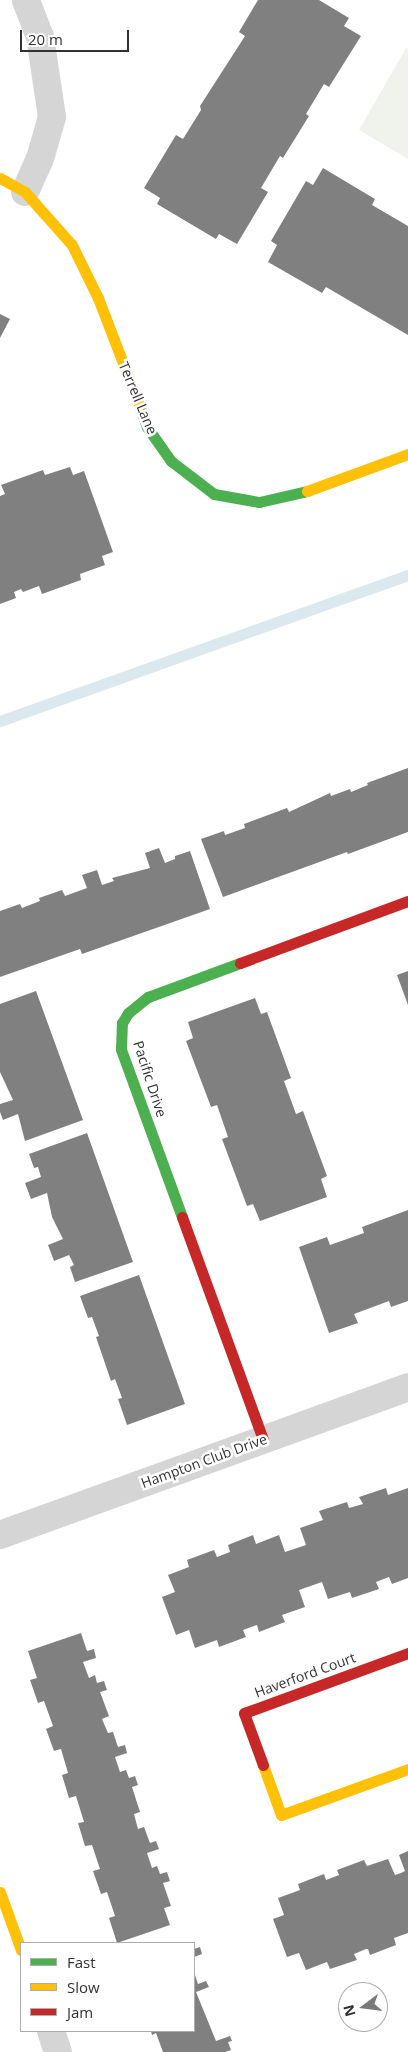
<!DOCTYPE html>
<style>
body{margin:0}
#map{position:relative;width:408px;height:2052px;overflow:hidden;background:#fff;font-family:"Open Sans",sans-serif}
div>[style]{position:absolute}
.green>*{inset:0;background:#f0f3ec}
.stream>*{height:11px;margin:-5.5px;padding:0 5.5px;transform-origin:5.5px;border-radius:5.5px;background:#dbe9ee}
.building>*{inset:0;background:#808080}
.street>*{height:28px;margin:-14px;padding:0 14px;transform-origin:14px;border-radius:14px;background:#d5d5d5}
.fast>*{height:11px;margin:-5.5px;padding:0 5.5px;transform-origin:5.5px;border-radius:5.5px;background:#4caf50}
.slow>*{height:11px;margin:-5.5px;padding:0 5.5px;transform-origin:5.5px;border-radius:5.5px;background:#ffc107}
.jam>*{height:11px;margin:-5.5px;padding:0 5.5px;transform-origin:5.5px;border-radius:5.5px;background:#c62828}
span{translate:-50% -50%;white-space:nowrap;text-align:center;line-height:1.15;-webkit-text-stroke:5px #fff;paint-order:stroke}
.street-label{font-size:14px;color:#313131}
.legend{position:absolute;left:20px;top:1942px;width:175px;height:90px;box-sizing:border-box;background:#fff;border:1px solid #adadad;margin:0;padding:6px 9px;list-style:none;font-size:15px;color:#313131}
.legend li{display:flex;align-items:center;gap:10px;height:25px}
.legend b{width:25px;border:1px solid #adadad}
.north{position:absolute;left:338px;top:1982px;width:50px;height:50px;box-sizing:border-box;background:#fff;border:1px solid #adadad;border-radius:50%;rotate:255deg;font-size:14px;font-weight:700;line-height:20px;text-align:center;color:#313131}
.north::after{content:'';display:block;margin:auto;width:18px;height:22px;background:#797979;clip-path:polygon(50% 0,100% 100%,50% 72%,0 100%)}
.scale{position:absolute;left:20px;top:30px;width:109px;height:22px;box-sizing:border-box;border:2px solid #313131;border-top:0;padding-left:6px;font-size:15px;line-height:18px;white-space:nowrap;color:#313131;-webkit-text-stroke:4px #fff;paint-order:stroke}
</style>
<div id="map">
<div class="green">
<div style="clip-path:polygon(406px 48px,408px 49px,408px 159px,359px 130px)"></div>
</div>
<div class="stream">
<div style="left:0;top:721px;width:433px;rotate:-19.7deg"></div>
</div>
<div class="building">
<div style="clip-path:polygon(258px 0,319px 0,349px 18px,344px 26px,361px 36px,329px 87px,324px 84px,306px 114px,309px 116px,283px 158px,280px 156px,261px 188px,268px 192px,237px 244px,219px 234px,216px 239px,157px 204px,160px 198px,144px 188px,176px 135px,183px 139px,201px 110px,200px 106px,245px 36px,239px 32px)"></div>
<div style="clip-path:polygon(323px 168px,375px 199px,372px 205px,408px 226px,408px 335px,326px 287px,322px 293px,268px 262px,277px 245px,271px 241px,306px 181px,313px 185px)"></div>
<div style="clip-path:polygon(0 314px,10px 319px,0 338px)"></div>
<div style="clip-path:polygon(70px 467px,73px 475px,84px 471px,113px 552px,102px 556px,105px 565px,80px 574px,81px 580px,42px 594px,39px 586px,23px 592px,21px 589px,14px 592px,16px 598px,0 604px,0 496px,5px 494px,1px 485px,43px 470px,45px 475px)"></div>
<div style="clip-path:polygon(408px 768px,408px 832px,348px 854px,347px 852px,223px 897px,201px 839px,224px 831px,225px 835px,245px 828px,244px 824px,287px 808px,289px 812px,330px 793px,331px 796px,350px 789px,351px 792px,368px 785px,367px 783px)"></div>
<div style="clip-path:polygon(159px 848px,165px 863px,175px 859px,175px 856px,190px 851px,210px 909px,82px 954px,80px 949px,0 977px,0 911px,20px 904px,22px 908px,40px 901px,39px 898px,62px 890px,65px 896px,87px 888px,82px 875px,97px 870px,102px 885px,114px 881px,112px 878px,150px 868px,145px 853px)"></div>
<div style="clip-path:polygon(408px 971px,408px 1005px,397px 975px)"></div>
<div style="clip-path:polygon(36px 991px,83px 1120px,25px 1141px,18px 1114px,3px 1120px,0 1112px,0 1104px,13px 1100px,0 1072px,0 1004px)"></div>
<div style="clip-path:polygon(255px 998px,261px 1014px,267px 1012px,291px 1078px,284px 1081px,296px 1114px,303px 1111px,327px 1176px,321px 1179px,327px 1197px,260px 1221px,253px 1204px,247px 1206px,222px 1139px,228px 1137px,217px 1105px,211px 1107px,186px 1041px,193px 1038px,188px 1022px)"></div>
<div style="clip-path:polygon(87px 1133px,133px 1262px,75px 1282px,70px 1267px,74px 1265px,69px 1255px,54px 1261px,48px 1245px,63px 1239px,52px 1217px,47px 1193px,31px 1199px,25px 1183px,41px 1177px,38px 1167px,34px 1168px,29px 1154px)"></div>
<div style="clip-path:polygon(408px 1210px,408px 1301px,391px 1307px,389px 1301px,354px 1314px,358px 1323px,329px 1333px,299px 1247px,327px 1237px,330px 1245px,364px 1233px,362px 1227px)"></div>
<div style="clip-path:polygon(139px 1275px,185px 1404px,127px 1425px,118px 1399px,122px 1398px,115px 1379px,111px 1381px,96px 1337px,99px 1336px,92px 1317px,88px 1318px,80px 1296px)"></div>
<div style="clip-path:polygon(386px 1488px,388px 1495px,408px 1488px,408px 1578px,392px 1584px,389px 1577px,376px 1582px,379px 1589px,352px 1598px,350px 1592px,328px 1599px,322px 1582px,299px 1590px,305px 1607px,282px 1615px,285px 1622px,259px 1632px,257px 1625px,243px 1630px,246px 1637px,219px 1647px,217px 1640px,195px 1648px,189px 1630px,176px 1635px,162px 1597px,175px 1592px,168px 1575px,189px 1567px,187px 1560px,214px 1550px,217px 1557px,230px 1552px,228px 1545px,253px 1535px,256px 1544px,279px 1535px,285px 1552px,306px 1545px,300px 1528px,323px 1520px,319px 1511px,347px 1502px,349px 1508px,363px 1504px,359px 1497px)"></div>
<div style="clip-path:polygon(81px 1633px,87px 1651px,94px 1649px,96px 1658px,83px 1662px,89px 1678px,95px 1675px,97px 1683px,104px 1681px,107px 1690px,100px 1692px,109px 1716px,102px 1719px,108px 1733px,113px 1732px,118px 1747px,125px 1745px,127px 1753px,115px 1757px,120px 1772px,126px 1770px,129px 1778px,135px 1776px,138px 1785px,132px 1787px,140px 1812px,134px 1814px,138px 1829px,144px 1827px,150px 1843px,156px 1841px,159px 1849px,147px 1853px,152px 1868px,157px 1866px,160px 1874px,167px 1872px,170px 1881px,163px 1883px,171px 1906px,164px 1908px,170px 1925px,117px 1943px,109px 1918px,115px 1916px,107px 1892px,101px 1894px,93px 1871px,100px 1869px,92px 1845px,85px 1846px,78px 1823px,84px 1822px,76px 1796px,69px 1798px,62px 1775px,68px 1773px,61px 1749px,54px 1751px,46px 1729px,53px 1726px,44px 1701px,38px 1703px,30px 1680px,37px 1678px,28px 1651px)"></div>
<div style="clip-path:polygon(408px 1851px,408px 1933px,394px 1938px,396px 1945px,370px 1955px,368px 1949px,366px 1949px,354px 1954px,357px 1960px,330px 1969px,327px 1962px,306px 1970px,299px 1953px,287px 1957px,273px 1919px,284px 1915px,278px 1898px,300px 1890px,298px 1884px,324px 1874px,326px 1880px,339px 1875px,337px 1870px,364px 1860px,367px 1866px,388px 1859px,395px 1875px,401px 1873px,405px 1871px,399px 1855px)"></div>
<div style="clip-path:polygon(200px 1947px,202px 1954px,194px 1957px,194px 1949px)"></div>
<div style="clip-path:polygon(194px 1972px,198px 1984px,206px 1981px,209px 1987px,196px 1992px,216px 2041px,230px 2036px,232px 2041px,228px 2042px,231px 2050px,225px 2052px,163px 2052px,156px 2033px,152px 2035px,151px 2031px,194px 2031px)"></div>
</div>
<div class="street">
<div style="left:25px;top:192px;width:36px;rotate:-66deg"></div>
<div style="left:40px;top:159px;width:44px;rotate:-74.1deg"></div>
<div style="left:52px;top:117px;width:81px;rotate:-98.5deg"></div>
<div style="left:40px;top:37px;width:40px;rotate:-111deg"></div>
<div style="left:0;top:1535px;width:434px;rotate:-19.9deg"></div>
<div style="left:51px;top:2031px;width:22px;rotate:72deg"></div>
</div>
<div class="fast">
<div style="left:139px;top:405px;width:23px;rotate:70deg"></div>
<div style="left:147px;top:427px;width:42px;rotate:54.8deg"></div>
<div style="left:171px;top:461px;width:54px;rotate:37.5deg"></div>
<div style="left:214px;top:494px;width:46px;rotate:10.1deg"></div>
<div style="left:259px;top:502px;width:49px;rotate:-12.9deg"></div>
<div style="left:182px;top:1217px;width:179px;rotate:-110deg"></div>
<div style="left:121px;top:1049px;width:26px;rotate:-88deg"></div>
<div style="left:122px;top:1023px;width:12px;rotate:-59deg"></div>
<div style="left:128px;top:1013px;width:26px;rotate:-39deg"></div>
<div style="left:148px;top:997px;width:98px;rotate:-20.3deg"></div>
</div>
<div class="slow">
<div style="left:0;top:178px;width:29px;rotate:29deg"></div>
<div style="left:25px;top:192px;width:71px;rotate:48.4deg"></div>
<div style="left:72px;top:245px;width:59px;rotate:63.9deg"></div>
<div style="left:98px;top:298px;width:115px;rotate:69deg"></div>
<div style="left:307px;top:491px;width:108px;rotate:-20.1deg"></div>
<div style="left:263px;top:1765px;width:53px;rotate:70.2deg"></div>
<div style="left:281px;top:1815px;width:135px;rotate:-19.9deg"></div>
<div style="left:0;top:1892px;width:62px;rotate:70.1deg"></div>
</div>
<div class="jam">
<div style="left:240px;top:963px;width:179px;rotate:-20.3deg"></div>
<div style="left:182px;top:1217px;width:237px;rotate:70deg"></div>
<div style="left:263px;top:1765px;width:55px;rotate:-110.1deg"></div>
<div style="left:244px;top:1713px;width:175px;rotate:-20.1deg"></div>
</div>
<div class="street-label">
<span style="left:138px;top:398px;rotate:67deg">Terrell Lane</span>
<span style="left:150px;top:1079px;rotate:72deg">Pacific Drive</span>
<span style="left:204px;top:1461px;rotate:-20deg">Hampton Club Drive</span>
<span style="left:305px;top:1675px;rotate:-20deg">Haverford Court</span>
</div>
<ul class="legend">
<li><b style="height:6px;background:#4caf50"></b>Fast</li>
<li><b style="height:6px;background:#ffc107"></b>Slow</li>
<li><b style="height:6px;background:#c62828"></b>Jam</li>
</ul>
<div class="north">N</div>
<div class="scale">20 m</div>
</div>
